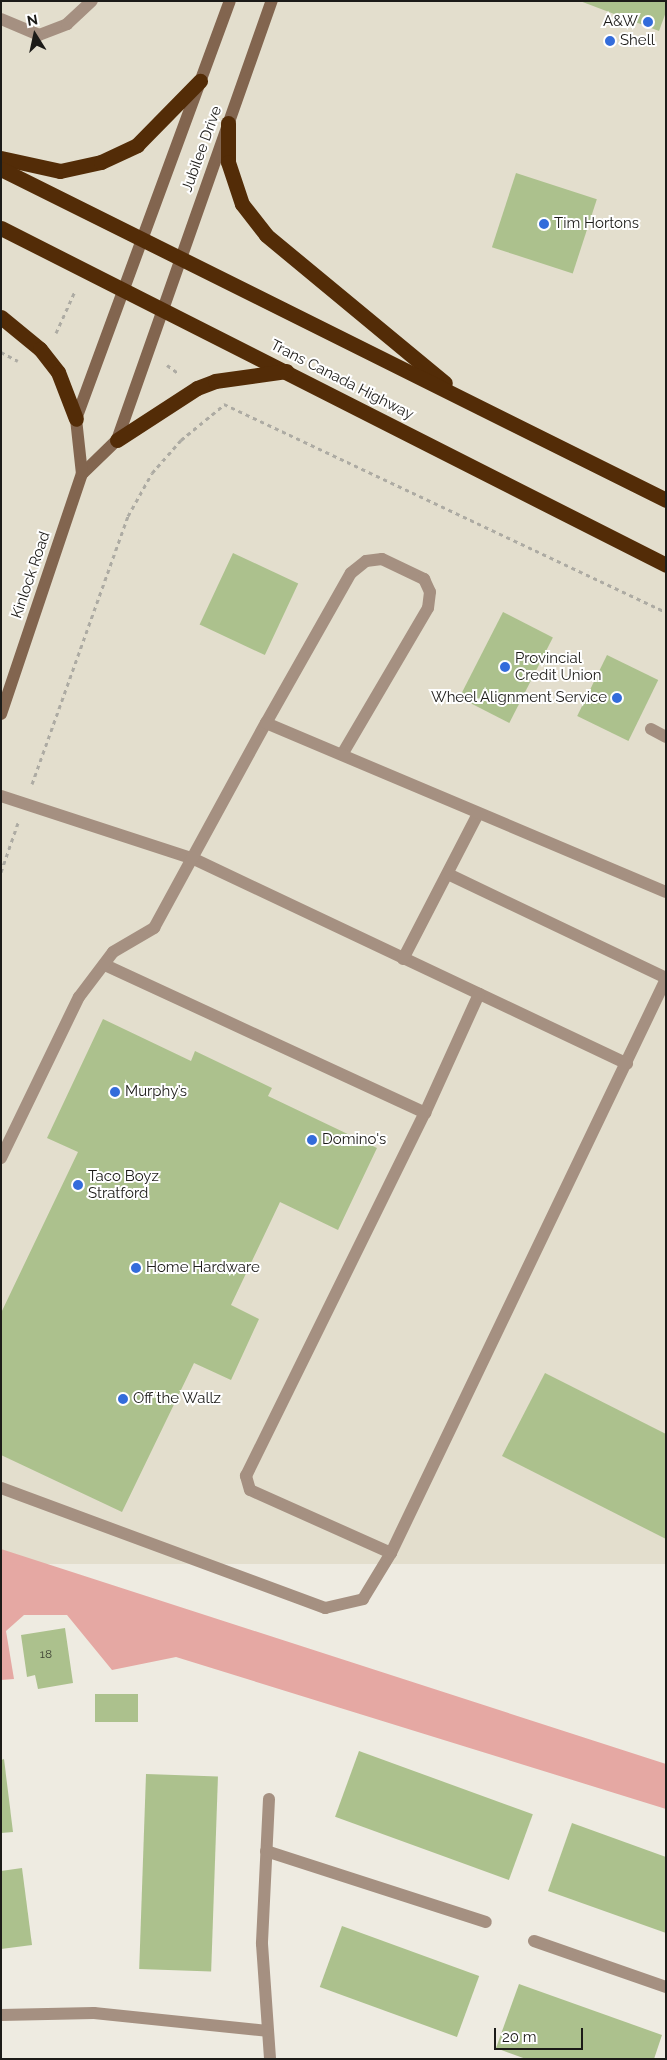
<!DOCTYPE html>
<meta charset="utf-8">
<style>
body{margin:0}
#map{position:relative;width:667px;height:2060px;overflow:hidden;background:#eeebe1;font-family:Raleway,sans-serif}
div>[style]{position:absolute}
.built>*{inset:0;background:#e3decd;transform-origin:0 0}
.green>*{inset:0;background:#e5a8a3}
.building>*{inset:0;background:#acc18d;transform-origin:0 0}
.path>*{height:3px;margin-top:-1.5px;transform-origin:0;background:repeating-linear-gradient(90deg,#adaba3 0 4px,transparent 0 8px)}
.lane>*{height:12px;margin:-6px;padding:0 6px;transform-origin:6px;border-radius:6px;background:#a59081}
.street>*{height:12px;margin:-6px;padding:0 6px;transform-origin:6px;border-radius:6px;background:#a59081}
.secondary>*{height:12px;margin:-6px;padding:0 6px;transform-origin:6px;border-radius:6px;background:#82654f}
.highway>*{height:15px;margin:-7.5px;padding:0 7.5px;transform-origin:7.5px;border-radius:7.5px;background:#532c07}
.dots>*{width:14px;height:14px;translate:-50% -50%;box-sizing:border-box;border:2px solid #fff;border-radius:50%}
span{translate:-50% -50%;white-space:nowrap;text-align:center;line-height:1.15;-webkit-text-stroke:4px #fff;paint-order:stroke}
.number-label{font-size:12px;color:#404435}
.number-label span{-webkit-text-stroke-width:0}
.poi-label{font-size:15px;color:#1c1b18}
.right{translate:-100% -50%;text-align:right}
.left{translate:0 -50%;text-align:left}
.street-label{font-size:15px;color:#1c1b18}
.frame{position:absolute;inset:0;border:2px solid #1c1b18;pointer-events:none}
.north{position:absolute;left:10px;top:10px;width:50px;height:50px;-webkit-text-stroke:4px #fff;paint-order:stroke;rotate:350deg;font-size:14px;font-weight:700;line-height:20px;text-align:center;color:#1c1b18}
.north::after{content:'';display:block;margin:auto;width:18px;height:22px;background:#1c1b18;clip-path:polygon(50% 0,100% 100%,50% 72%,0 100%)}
.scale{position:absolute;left:494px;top:2028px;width:89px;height:22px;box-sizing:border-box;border:2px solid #1c1b18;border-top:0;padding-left:6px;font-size:15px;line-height:18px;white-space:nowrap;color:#1c1b18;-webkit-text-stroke:4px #fff;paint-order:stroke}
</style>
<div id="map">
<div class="built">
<div style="left:1px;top:1px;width:665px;height:1563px"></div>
</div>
<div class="green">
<div style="clip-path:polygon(1px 1549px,666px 1764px,666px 1809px,176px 1657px,112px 1670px,67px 1615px,24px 1615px,6px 1631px,14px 1679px,1px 1680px)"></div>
</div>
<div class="building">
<div style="clip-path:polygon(580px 1px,666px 1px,666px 12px,659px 31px)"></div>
<div style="left:516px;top:173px;width:85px;height:78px;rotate:18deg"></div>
<div style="left:233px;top:553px;width:72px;height:79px;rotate:25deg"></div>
<div style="left:503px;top:612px;width:56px;height:96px;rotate:27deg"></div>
<div style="left:607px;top:655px;width:57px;height:68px;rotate:26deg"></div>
<div style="clip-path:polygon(103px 1019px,191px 1061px,195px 1051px,272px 1088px,268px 1096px,377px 1148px,338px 1230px,280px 1202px,231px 1305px,259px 1319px,231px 1380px,194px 1363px,122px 1512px,1px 1455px,1px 1313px,78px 1152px,47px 1138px)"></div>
<div style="clip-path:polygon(545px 1373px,666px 1434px,666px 1539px,502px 1456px)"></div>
<div style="clip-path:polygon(65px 1628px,73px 1683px,38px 1689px,35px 1675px,27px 1677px,21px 1635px)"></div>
<div style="left:95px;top:1694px;width:43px;height:28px"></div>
<div style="left:359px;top:1751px;width:185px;height:70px;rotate:20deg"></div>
<div style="clip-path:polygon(4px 1759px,13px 1832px,1px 1833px,1px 1760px)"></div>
<div style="left:146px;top:1774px;width:72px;height:195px;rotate:2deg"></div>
<div style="clip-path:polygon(572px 1823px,666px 1857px,666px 1933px,548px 1891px)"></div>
<div style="clip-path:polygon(22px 1868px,32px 1945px,1px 1949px,1px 1871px)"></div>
<div style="left:342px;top:1926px;width:146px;height:65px;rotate:20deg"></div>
<div style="clip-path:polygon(519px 1984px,662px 2035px,654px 2059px,526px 2059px,496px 2048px)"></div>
</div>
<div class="path">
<div style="left:56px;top:333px;width:46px;rotate:-65.7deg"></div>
<div style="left:1px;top:352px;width:19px;rotate:28deg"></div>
<div style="left:167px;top:365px;width:14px;rotate:36deg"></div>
<div style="left:224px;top:404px;width:488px;rotate:25.2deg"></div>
<div style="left:32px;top:784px;width:285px;rotate:-70.3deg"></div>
<div style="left:128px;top:516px;width:49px;rotate:-60.8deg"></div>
<div style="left:152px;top:473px;width:44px;rotate:-48.7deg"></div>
<div style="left:181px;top:440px;width:57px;rotate:-39.3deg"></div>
<div style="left:1px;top:872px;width:52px;rotate:-70.9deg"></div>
</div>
<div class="lane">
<div style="left:1px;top:19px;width:41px;rotate:22.8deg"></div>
<div style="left:39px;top:35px;width:30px;rotate:-21deg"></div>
<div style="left:67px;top:24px;width:34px;rotate:-43deg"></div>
<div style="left:266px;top:723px;width:172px;rotate:-60.5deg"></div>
<div style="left:351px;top:573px;width:19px;rotate:-39deg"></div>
<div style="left:366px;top:561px;width:16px;rotate:-7deg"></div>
<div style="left:382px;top:559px;width:47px;rotate:25.5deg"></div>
<div style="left:424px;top:579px;width:14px;rotate:65deg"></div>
<div style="left:430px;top:592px;width:16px;rotate:97deg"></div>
<div style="left:428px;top:608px;width:168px;rotate:120.4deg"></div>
<div style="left:651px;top:729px;width:17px;rotate:28deg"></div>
<div style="left:1px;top:796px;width:203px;rotate:18.1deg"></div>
<div style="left:194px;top:859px;width:479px;rotate:25.3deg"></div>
<div style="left:448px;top:874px;width:242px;rotate:25.5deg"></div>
<div style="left:403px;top:959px;width:163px;rotate:-62.7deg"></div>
<div style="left:105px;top:965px;width:353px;rotate:24.8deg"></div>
<div style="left:425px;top:1113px;width:131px;rotate:-65.6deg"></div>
<div style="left:1px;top:1158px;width:179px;rotate:-64.2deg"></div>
<div style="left:79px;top:997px;width:56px;rotate:-52.9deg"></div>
<div style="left:113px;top:952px;width:48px;rotate:-30.3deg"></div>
<div style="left:154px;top:928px;width:234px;rotate:-61.4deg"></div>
<div style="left:266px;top:723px;width:434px;rotate:22.9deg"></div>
<div style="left:1px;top:1488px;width:346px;rotate:20.3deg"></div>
<div style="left:325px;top:1608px;width:39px;rotate:-13deg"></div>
<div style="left:363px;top:1599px;width:54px;rotate:-58.7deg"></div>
<div style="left:391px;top:1553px;width:636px;rotate:-64.4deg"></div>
<div style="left:391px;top:1553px;width:154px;rotate:-155.9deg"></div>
<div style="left:250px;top:1490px;width:15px;rotate:-106deg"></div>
<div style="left:246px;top:1476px;width:405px;rotate:-63.8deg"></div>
</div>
<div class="street">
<div style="left:269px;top:1799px;width:145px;rotate:92.8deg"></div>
<div style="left:262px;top:1944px;width:115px;rotate:86deg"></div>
<div style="left:266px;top:1851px;width:231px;rotate:17.9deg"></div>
<div style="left:534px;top:1941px;width:140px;rotate:19.2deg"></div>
<div style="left:1px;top:2015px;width:93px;rotate:-1.2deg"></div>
<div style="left:94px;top:2013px;width:174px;rotate:5.9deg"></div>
</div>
<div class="secondary">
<div style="left:82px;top:474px;width:49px;rotate:-44.2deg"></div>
<div style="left:117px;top:440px;width:466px;rotate:-70.6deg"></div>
<div style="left:1px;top:714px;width:253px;rotate:-71.4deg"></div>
<div style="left:82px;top:474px;width:55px;rotate:-96.2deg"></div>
<div style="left:76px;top:419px;width:445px;rotate:-69.8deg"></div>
</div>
<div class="highway">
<div style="left:228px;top:123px;width:39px;rotate:90deg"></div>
<div style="left:228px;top:162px;width:44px;rotate:71.6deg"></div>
<div style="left:242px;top:204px;width:39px;rotate:52deg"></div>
<div style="left:266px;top:235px;width:232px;rotate:39.6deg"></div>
<div style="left:1px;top:158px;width:60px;rotate:12.4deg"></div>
<div style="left:60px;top:171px;width:42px;rotate:-12.4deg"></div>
<div style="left:101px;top:162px;width:40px;rotate:-25deg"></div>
<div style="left:137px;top:145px;width:90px;rotate:-45.5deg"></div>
<div style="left:1px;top:169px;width:743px;rotate:26.46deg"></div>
<div style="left:1px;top:228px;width:746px;rotate:26.87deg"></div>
<div style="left:1px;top:317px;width:50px;rotate:39.4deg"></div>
<div style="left:40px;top:349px;width:29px;rotate:52deg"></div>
<div style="left:58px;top:372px;width:50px;rotate:69deg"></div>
<div style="left:117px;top:440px;width:95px;rotate:-33deg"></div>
<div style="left:197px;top:388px;width:19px;rotate:-21deg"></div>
<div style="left:215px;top:381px;width:72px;rotate:-8deg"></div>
</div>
<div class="dots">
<div style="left:648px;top:22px;background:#336cdb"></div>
<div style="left:610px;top:41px;background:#336cdb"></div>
<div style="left:544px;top:224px;background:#336cdb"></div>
<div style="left:505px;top:667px;background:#336cdb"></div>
<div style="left:617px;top:698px;background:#336cdb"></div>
<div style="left:115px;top:1092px;background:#336cdb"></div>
<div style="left:312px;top:1140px;background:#336cdb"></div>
<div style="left:78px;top:1185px;background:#336cdb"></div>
<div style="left:136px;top:1268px;background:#336cdb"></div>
<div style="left:123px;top:1399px;background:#336cdb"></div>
</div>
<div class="number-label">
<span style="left:46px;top:1655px">18</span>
</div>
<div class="poi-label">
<span class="right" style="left:638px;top:22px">A&amp;W</span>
<span class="left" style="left:620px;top:41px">Shell</span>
<span class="left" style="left:554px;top:224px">Tim Hortons</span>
<span class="left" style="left:515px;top:667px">Provincial<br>Credit Union</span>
<span class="right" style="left:607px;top:698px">Wheel Alignment Service</span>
<span class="left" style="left:125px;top:1092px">Murphy’s</span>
<span class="left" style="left:322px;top:1140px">Domino's</span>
<span class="left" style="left:88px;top:1185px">Taco Boyz<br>Stratford</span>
<span class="left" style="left:146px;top:1268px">Home Hardware</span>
<span class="left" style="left:133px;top:1399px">Off the Wallz</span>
</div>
<div class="street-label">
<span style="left:202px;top:149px;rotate:-70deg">Jubilee Drive</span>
<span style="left:342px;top:380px;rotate:27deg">Trans Canada Highway</span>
<span style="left:31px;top:575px;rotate:-71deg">Kinlock Road</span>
</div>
<div class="frame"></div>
<div class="north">N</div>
<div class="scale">20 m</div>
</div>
